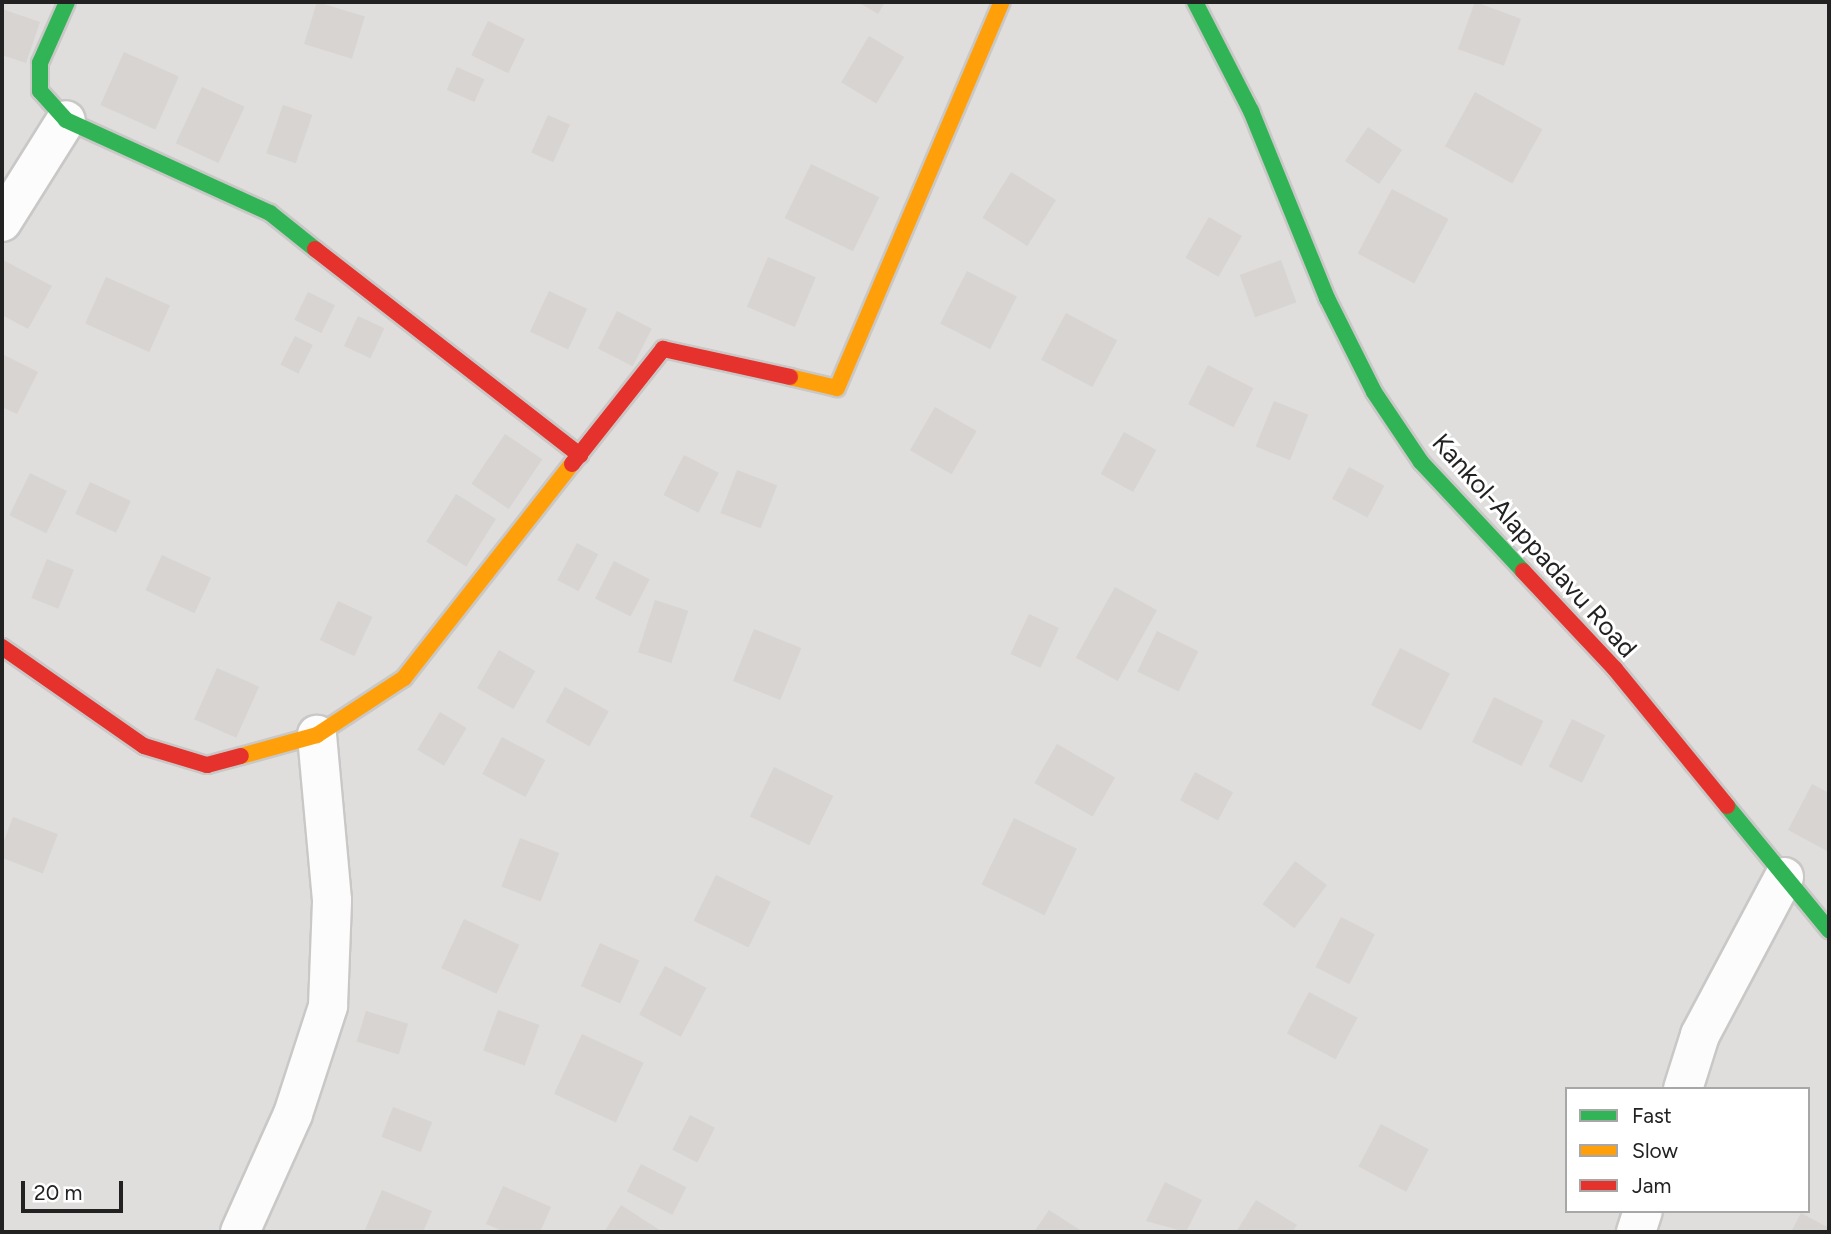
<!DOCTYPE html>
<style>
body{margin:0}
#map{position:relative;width:1831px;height:1234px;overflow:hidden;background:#f0eeeb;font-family:Figtree,sans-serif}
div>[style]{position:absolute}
.residential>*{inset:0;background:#dfdedc}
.building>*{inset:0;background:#d7d4d2;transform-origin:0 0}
.roads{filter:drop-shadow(2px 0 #c9c8c7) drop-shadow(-2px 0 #c9c8c7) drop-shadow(0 2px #c9c8c7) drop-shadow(0 -2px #c9c8c7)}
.street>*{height:38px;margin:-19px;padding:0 19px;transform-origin:19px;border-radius:19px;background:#fdfcfc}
.fast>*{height:16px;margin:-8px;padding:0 8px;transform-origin:8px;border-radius:8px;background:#30b455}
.slow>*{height:16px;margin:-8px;padding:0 8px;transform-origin:8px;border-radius:8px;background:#ff9f0a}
.jam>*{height:16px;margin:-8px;padding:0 8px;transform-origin:8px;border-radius:8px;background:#e5322d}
span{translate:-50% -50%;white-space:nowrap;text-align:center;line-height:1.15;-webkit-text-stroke:6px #fff;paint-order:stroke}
.street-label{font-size:26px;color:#222}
.frame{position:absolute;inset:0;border:4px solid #222;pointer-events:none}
.legend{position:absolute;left:1565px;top:1087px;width:245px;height:126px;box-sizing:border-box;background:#fff;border:2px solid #a7a7a7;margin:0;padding:9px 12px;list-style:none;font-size:21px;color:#222}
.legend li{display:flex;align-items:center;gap:14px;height:35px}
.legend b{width:35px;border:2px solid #a7a7a7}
.scale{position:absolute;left:21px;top:1181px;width:102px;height:32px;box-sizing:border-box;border:4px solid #222;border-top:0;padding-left:9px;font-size:21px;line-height:24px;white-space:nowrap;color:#222;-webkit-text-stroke:5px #fff;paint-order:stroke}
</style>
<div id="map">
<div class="residential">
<div style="clip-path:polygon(evenodd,2px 2px,1829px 2px,1829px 1232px,2px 1232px,2px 2px,1567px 1089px,1808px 1089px,1808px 1211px,1567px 1211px,1567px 1089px)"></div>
</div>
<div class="building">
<div style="left:317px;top:2px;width:50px;height:44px;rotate:17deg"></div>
<div style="clip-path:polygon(858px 2px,885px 2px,878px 14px)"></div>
<div style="left:1475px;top:2px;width:49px;height:50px;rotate:20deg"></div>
<div style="clip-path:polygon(2px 9px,40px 22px,26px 63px,2px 55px)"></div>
<div style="left:488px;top:21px;width:41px;height:38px;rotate:26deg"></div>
<div style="left:869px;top:36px;width:41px;height:54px;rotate:31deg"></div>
<div style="left:124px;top:52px;width:60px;height:58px;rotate:24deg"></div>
<div style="left:457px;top:67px;width:30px;height:25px;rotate:24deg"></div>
<div style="left:202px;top:87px;width:47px;height:62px;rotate:25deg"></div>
<div style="left:1475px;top:92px;width:77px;height:62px;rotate:29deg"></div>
<div style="left:283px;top:105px;width:31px;height:51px;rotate:19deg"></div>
<div style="left:548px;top:115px;width:24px;height:41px;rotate:24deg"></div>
<div style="left:1368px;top:127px;width:41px;height:41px;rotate:34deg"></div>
<div style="left:811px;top:164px;width:76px;height:60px;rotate:26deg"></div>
<div style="left:1011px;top:172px;width:53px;height:54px;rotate:32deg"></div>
<div style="left:1392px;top:189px;width:64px;height:73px;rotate:28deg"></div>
<div style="left:1209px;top:217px;width:38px;height:47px;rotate:30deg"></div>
<div style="left:768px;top:257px;width:52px;height:54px;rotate:23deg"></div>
<div style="clip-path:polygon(3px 260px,52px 286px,28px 329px,2px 315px)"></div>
<div style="left:1281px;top:260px;width:45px;height:44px;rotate:70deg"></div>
<div style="left:967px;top:271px;width:56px;height:59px;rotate:27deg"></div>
<div style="left:106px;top:277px;width:70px;height:51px;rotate:24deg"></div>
<div style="left:549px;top:291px;width:42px;height:45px;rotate:25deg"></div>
<div style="left:308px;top:292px;width:30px;height:31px;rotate:26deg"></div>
<div style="left:617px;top:311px;width:39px;height:42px;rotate:27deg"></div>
<div style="left:1066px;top:313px;width:58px;height:53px;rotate:28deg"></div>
<div style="left:358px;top:316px;width:29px;height:33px;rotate:25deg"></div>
<div style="left:295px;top:336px;width:20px;height:32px;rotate:27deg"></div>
<div style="clip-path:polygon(2px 354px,38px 372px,17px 414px,2px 407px)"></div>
<div style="left:1208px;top:365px;width:51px;height:44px;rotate:27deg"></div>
<div style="left:1274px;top:401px;width:37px;height:49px;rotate:22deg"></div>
<div style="left:935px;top:407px;width:48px;height:50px;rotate:30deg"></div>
<div style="left:1124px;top:432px;width:37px;height:48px;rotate:29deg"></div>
<div style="left:505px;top:434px;width:45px;height:60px;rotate:34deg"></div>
<div style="left:684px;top:455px;width:39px;height:45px;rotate:27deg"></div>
<div style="left:1349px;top:467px;width:40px;height:36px;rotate:28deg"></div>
<div style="left:737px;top:470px;width:43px;height:46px;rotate:21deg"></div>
<div style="left:30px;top:473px;width:41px;height:47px;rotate:26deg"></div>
<div style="left:90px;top:482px;width:45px;height:35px;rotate:25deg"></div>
<div style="left:456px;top:494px;width:47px;height:56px;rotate:32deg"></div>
<div style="left:577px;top:543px;width:24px;height:42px;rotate:28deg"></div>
<div style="left:162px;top:555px;width:54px;height:39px;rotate:25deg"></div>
<div style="left:47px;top:559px;width:29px;height:42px;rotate:22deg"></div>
<div style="left:614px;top:561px;width:40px;height:42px;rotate:27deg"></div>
<div style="left:1115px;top:587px;width:48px;height:81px;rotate:29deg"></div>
<div style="left:655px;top:600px;width:35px;height:55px;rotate:18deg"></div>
<div style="left:338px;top:601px;width:38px;height:43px;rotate:25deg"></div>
<div style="left:1029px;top:614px;width:33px;height:44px;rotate:25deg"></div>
<div style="left:754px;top:629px;width:51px;height:56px;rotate:22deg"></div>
<div style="left:1157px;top:631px;width:46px;height:45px;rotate:26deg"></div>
<div style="left:1400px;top:648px;width:56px;height:64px;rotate:27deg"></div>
<div style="left:499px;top:650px;width:42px;height:44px;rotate:30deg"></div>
<div style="left:217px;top:668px;width:46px;height:56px;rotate:24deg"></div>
<div style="left:565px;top:687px;width:50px;height:40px;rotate:29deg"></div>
<div style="left:1494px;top:697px;width:55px;height:50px;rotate:26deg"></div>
<div style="left:440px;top:712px;width:31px;height:44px;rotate:31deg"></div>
<div style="left:1572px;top:719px;width:37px;height:53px;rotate:26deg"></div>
<div style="left:502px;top:737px;width:49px;height:42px;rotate:28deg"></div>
<div style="left:1057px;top:744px;width:67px;height:45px;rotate:30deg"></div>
<div style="left:774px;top:767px;width:66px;height:55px;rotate:26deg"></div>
<div style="left:1195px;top:772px;width:43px;height:32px;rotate:28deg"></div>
<div style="clip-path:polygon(1812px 784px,1829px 793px,1829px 852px,1788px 830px)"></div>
<div style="left:13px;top:817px;width:48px;height:42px;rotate:21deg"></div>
<div style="left:1014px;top:818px;width:70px;height:74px;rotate:26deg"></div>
<div style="left:520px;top:838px;width:42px;height:52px;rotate:21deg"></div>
<div style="left:1295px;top:861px;width:40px;height:54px;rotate:37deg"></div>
<div style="left:716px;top:875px;width:61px;height:51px;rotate:26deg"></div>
<div style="left:1341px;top:917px;width:38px;height:56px;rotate:27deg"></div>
<div style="left:464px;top:919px;width:61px;height:54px;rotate:25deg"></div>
<div style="left:600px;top:943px;width:43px;height:47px;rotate:24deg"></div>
<div style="left:665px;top:966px;width:47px;height:55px;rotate:28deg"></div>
<div style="left:1309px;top:992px;width:55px;height:47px;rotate:28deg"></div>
<div style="left:498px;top:1010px;width:44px;height:43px;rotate:20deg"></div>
<div style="left:366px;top:1011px;width:44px;height:32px;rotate:17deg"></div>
<div style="left:582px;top:1034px;width:68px;height:66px;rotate:25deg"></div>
<div style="left:393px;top:1107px;width:42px;height:32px;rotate:21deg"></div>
<div style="left:690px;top:1115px;width:28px;height:39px;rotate:27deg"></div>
<div style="left:1381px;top:1124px;width:54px;height:48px;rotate:28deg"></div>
<div style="left:641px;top:1164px;width:51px;height:31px;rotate:27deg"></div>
<div style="clip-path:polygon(1165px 1182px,1202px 1200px,1186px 1232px,1146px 1221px)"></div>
<div style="clip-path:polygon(503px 1186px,551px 1207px,540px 1232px,505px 1232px,486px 1224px)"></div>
<div style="clip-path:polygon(382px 1190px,432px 1211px,423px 1232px,364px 1232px)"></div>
<div style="clip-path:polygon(1256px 1200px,1297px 1225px,1292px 1232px,1236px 1232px)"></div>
<div style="clip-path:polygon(621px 1205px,661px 1231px,660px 1232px,604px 1232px)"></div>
<div style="clip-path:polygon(1049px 1210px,1083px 1232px,1034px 1232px)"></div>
<div style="clip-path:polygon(1801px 1213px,1829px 1228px,1829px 1232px,1791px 1232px)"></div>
</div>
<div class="roads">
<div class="street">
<div style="left:2px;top:222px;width:120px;rotate:-57.9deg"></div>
<div style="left:1683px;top:1089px;width:57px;rotate:-72.5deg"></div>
<div style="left:1700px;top:1035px;width:179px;rotate:-62deg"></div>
<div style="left:240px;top:1232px;width:129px;rotate:-65.8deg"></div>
<div style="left:293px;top:1114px;width:114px;rotate:-72deg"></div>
<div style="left:328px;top:1006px;width:106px;rotate:-87.8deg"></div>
<div style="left:332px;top:900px;width:166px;rotate:-95.2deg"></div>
<div style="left:1636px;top:1232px;width:22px;rotate:-72deg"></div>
</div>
<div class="fast">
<div style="left:67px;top:2px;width:67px;rotate:113.9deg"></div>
<div style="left:40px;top:63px;width:28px;rotate:90deg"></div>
<div style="left:40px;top:91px;width:39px;rotate:48deg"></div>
<div style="left:66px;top:120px;width:224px;rotate:24.5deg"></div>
<div style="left:270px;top:213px;width:58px;rotate:38.7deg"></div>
<div style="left:1195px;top:2px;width:123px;rotate:62.8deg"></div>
<div style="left:1251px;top:111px;width:202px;rotate:67.9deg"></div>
<div style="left:1327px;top:298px;width:105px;rotate:63.4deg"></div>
<div style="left:1374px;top:392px;width:84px;rotate:56.1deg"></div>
<div style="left:1421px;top:462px;width:149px;rotate:46.9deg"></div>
<div style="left:1727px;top:806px;width:161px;rotate:50.6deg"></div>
</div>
<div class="slow">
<div style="left:790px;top:377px;width:48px;rotate:13.2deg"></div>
<div style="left:837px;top:388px;width:420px;rotate:-66.9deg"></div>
<div style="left:241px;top:756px;width:79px;rotate:-15.4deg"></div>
<div style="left:317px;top:735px;width:104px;rotate:-33.2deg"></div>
<div style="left:404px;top:678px;width:272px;rotate:-51.9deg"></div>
</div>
<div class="jam">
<div style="left:315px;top:249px;width:336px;rotate:37.9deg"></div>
<div style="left:572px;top:464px;width:147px;rotate:-51.6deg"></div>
<div style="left:663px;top:349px;width:130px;rotate:12.4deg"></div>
<div style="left:1523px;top:571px;width:134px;rotate:46.8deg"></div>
<div style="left:1615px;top:669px;width:177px;rotate:50.7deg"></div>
<div style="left:2px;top:647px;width:173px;rotate:34.9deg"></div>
<div style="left:144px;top:746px;width:66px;rotate:16.8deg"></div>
<div style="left:207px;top:765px;width:35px;rotate:-15deg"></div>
</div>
</div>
<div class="street-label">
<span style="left:1534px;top:546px;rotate:48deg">Kankol-Alappadavu Road</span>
</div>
<div class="frame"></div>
<ul class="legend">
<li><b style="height:9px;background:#30b455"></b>Fast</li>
<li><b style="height:9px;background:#ff9f0a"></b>Slow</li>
<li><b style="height:9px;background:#e5322d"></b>Jam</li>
</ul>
<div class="scale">20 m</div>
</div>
